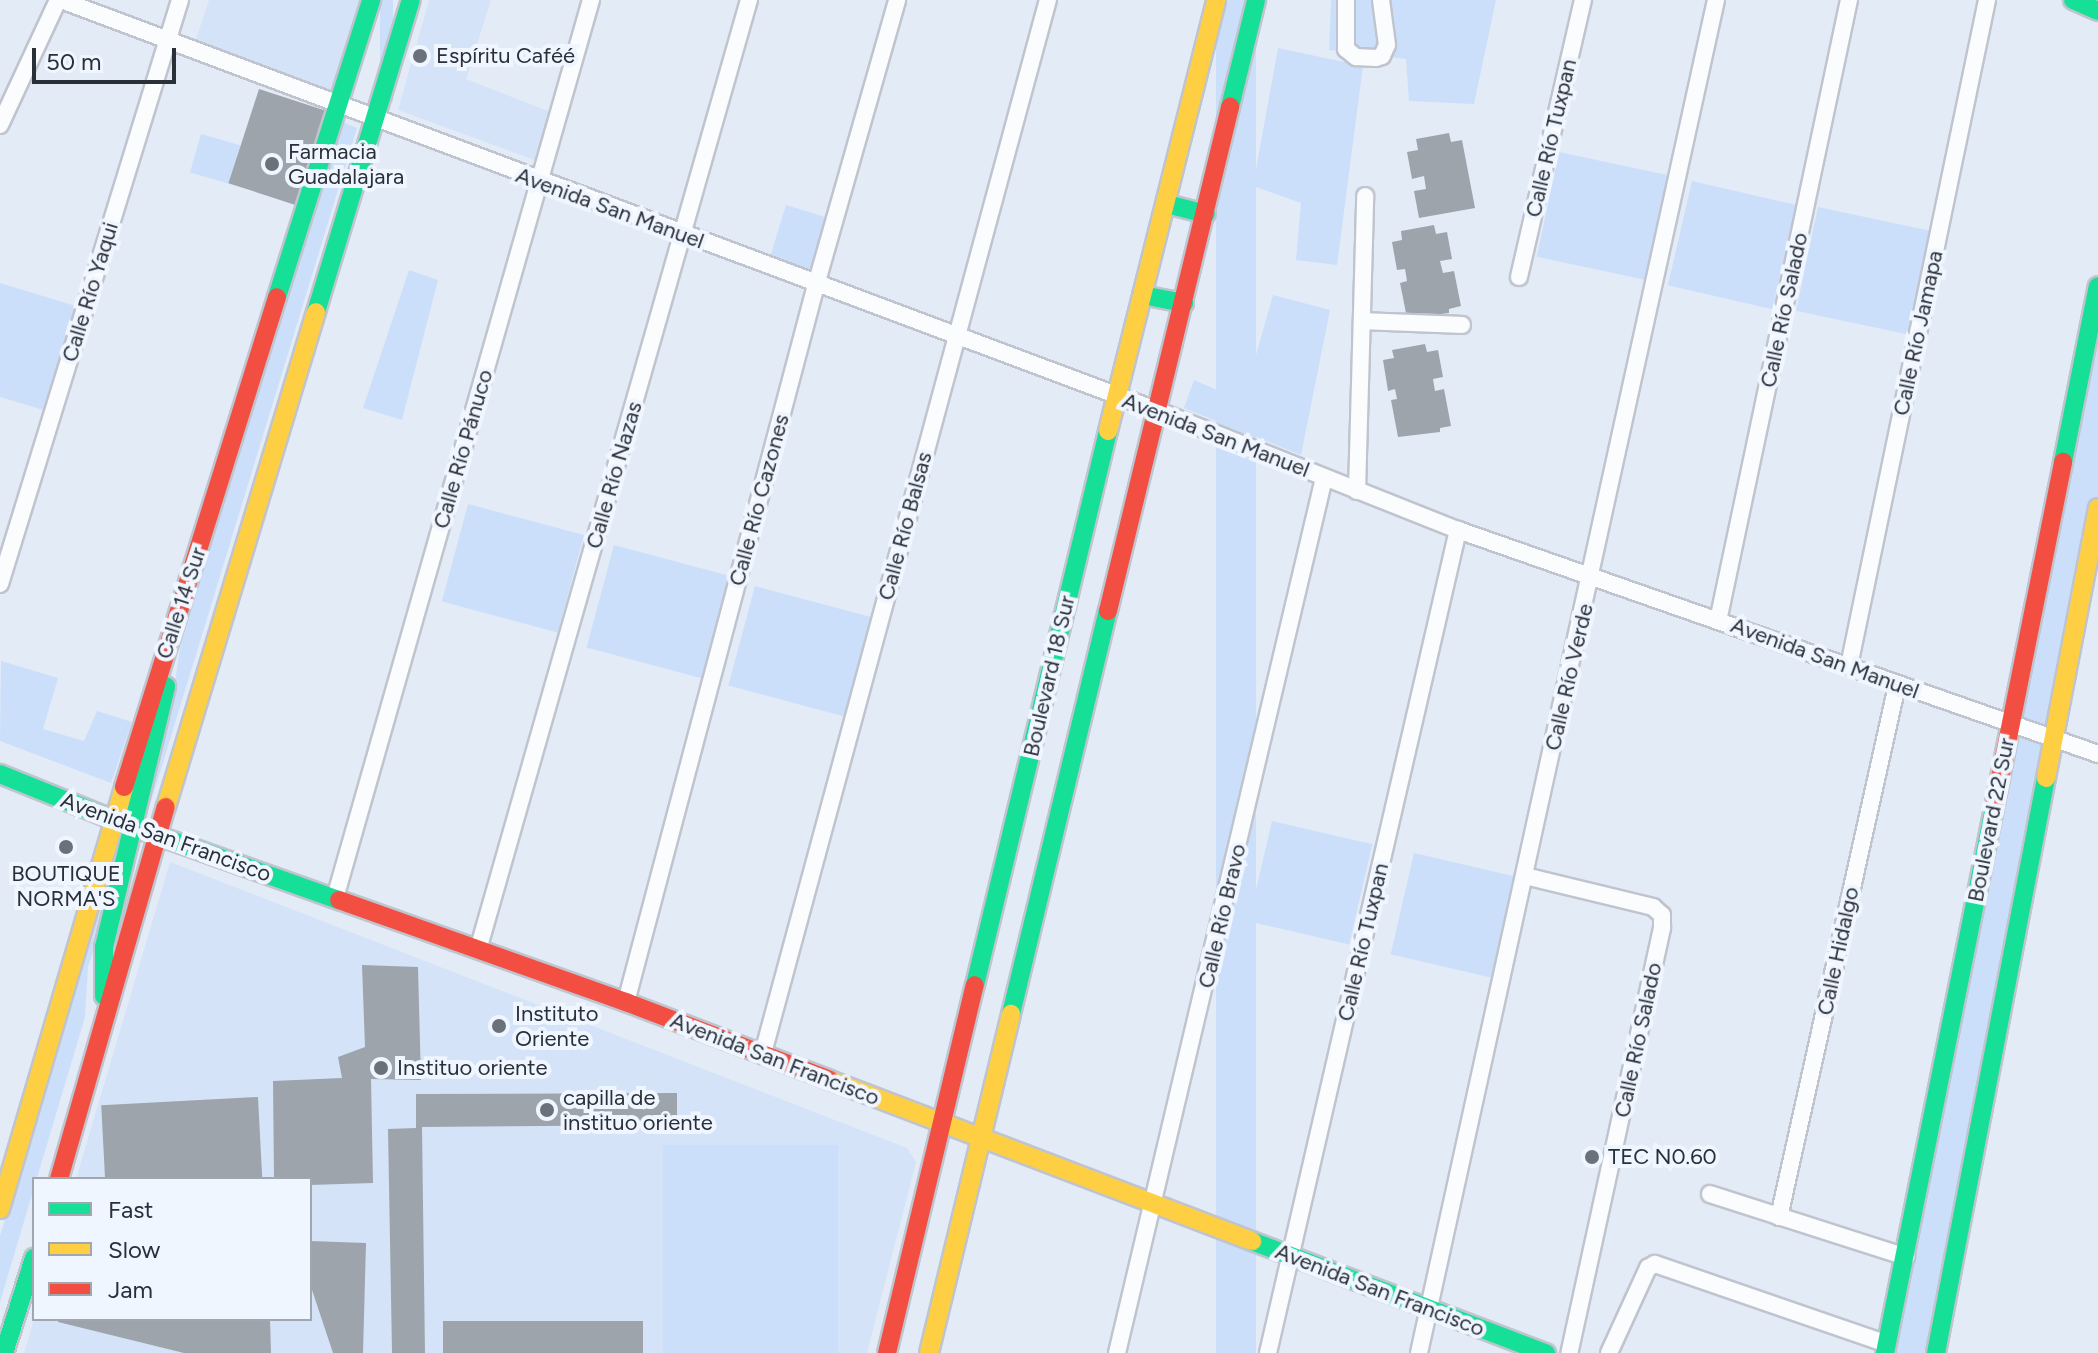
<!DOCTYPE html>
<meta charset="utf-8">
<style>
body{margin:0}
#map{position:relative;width:2098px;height:1353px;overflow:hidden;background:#e3ebf7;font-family:Figtree,sans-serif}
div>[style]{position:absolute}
.built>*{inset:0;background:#d5e3f8}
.green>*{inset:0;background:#cbdffb;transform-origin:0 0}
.building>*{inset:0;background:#9da4ac;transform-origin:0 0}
.roads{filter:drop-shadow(2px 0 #bfc4ce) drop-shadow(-2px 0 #bfc4ce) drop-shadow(0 2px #bfc4ce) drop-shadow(0 -2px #bfc4ce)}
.street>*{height:16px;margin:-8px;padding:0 8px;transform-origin:8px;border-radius:8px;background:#fbfcfe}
.fast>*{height:18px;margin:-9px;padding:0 9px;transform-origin:9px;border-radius:9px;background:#16e098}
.slow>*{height:18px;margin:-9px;padding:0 9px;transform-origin:9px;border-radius:9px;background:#ffcf43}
.jam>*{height:18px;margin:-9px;padding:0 9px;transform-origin:9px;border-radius:9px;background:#f24e42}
.dots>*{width:22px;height:22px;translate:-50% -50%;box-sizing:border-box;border:4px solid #f0f6ff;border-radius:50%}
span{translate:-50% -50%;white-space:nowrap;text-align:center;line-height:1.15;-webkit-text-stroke:8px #f0f6ff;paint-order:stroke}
.poi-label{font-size:22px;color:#2a3038}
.left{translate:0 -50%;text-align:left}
.street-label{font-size:22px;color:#2a3038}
.legend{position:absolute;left:32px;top:1177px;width:280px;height:144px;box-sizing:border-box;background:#f0f6ff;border:2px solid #a1a7af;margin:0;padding:10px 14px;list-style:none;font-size:24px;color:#2a3038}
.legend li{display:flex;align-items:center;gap:16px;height:40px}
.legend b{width:40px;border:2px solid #a1a7af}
.scale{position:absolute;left:32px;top:48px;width:144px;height:36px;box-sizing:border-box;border:4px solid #2a3038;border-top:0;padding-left:10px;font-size:24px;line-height:28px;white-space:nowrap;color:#2a3038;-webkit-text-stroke:6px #f0f6ff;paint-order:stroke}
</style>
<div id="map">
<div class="built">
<div style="clip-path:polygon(209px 0,360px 0,332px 94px,192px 51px)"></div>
<div style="clip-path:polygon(429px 0,491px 0,466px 79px,553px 113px,537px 161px,398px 110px)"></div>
<div style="clip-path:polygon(170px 862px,907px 1148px,916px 1162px,867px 1353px,24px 1353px,34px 1319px,310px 1319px,310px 1179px,76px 1179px)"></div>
</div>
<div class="green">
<div style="left:380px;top:0;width:13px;height:102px"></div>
<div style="left:1216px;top:0;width:40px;height:1393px"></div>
<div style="clip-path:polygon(1331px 0,1496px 0,1474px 104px,1409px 101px,1406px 59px,1329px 50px)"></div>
<div style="clip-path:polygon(1278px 48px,1363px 66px,1337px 265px,1296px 260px,1301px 203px,1253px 186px)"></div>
<div style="clip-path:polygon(342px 122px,357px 128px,150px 805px,144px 802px,174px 689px,181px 642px)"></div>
<div style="left:201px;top:134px;width:41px;height:40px;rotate:16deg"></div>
<div style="left:1559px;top:152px;width:113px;height:107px;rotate:12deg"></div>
<div style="left:1692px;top:181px;width:107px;height:107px;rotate:13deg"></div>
<div style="left:786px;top:205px;width:52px;height:59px;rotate:17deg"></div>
<div style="left:1818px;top:207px;width:117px;height:106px;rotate:12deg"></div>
<div style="clip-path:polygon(409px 270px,438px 280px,402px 420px,363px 408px)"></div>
<div style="clip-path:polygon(0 283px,79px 307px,47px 411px,0 397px)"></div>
<div style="clip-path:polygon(2098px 286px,2098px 508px,1936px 1353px,1887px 1353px)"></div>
<div style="clip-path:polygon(1273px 295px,1330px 310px,1301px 455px,1184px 408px,1194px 380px,1243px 401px)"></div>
<div style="left:468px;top:504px;width:120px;height:101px;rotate:15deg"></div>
<div style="left:614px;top:545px;width:120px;height:106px;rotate:15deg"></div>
<div style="left:755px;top:586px;width:120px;height:103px;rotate:15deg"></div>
<div style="clip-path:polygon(1px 661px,58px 678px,43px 729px,84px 741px,97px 711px,132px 722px,111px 783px,0 741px)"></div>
<div style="left:1272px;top:821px;width:103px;height:103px;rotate:13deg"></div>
<div style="clip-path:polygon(118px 848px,126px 850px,88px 967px,85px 1017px,0 1302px,0 1236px)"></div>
<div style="left:1414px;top:853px;width:104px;height:104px;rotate:13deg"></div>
<div style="left:663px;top:1145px;width:175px;height:208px"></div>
</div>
<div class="building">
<div style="left:259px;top:89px;width:72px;height:99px;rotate:18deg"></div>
<div style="clip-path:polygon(1449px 133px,1451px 142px,1462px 140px,1475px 208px,1419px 218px,1414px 191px,1426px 189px,1424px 176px,1412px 179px,1407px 152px,1418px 150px,1416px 139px)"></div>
<div style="clip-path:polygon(1434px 225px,1436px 234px,1447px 232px,1452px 259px,1440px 261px,1443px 273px,1454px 271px,1461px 306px,1449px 309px,1449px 313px,1407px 318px,1400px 283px,1407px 281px,1405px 269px,1397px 270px,1392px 242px,1402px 240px,1401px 231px)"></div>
<div style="clip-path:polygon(1425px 344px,1427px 352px,1438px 350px,1443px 377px,1433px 379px,1435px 391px,1444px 389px,1451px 426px,1440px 428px,1440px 432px,1398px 437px,1391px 400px,1397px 399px,1395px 389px,1388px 391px,1383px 360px,1394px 358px,1392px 350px)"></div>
<div style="clip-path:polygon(362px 965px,418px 967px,421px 1080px,371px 1079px,373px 1183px,310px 1185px,310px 1179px,274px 1179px,273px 1081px,342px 1078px,338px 1057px,365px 1047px)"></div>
<div style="clip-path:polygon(677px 1093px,677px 1125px,422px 1127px,425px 1353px,392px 1353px,388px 1129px,416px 1128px,416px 1094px)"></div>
<div style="left:258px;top:1097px;width:82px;height:157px;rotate:87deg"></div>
<div style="clip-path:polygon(310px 1241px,366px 1243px,363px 1353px,333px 1353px,310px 1284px)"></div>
<div style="clip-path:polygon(58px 1319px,270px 1319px,271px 1353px,184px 1353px,58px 1322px)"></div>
<div style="left:443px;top:1321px;width:200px;height:32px"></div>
</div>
<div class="roads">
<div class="street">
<div style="left:61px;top:0;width:1169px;rotate:20.53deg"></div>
<div style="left:1156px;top:410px;width:325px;rotate:21.7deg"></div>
<div style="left:1458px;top:530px;width:678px;rotate:19.29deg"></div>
<div style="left:1346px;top:0;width:49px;rotate:90deg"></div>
<div style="left:1346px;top:49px;width:13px;rotate:39deg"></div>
<div style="left:1356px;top:57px;width:20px;rotate:3deg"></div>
<div style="left:1376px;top:58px;width:6px;rotate:-18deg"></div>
<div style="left:1382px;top:56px;width:12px;rotate:-66deg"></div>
<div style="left:1387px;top:45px;width:45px;rotate:-97.6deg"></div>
<div style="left:0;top:125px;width:138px;rotate:-65.1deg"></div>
<div style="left:1519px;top:277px;width:284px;rotate:-77deg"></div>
<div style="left:1362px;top:321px;width:100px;rotate:2.3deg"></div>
<div style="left:1357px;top:491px;width:295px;rotate:-88.4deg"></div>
<div style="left:0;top:584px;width:611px;rotate:-72.87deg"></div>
<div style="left:1718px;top:621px;width:635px;rotate:-78.09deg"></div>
<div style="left:1849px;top:666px;width:680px;rotate:-78.29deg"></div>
<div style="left:1525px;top:876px;width:132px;rotate:13.6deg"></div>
<div style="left:1653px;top:907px;width:12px;rotate:42deg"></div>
<div style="left:1662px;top:915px;width:13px;rotate:90deg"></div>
<div style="left:1662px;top:928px;width:435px;rotate:102.3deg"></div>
<div style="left:335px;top:898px;width:934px;rotate:-74.09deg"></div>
<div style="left:478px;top:950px;width:988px;rotate:-74.08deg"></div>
<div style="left:626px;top:1002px;width:742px;rotate:-75.16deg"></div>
<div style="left:816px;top:285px;width:296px;rotate:-74.1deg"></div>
<div style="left:763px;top:1053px;width:1091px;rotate:-74.86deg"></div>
<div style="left:1710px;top:1194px;width:206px;rotate:17.8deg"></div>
<div style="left:1779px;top:1217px;width:545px;rotate:-77.49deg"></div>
<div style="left:1117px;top:1353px;width:899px;rotate:-76.69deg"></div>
<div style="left:1268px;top:1353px;width:845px;rotate:-77deg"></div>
<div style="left:1419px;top:1353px;width:1385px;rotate:-77.62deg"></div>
<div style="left:1609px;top:1353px;width:94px;rotate:-65.4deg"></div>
<div style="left:1648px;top:1268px;width:8px;rotate:-30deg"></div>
<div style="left:1655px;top:1264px;width:245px;rotate:19deg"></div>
</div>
<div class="fast">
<div style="left:2073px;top:0;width:27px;rotate:24deg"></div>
<div style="left:1230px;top:107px;width:110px;rotate:-76.3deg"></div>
<div style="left:1167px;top:204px;width:40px;rotate:14.4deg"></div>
<div style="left:1142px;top:295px;width:43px;rotate:10.8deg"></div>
<div style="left:277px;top:297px;width:312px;rotate:-72.4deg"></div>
<div style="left:316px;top:312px;width:326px;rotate:-73.1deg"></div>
<div style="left:2063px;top:462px;width:179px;rotate:-78.8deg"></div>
<div style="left:0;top:774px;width:123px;rotate:22deg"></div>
<div style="left:114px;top:820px;width:239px;rotate:19.6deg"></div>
<div style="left:975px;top:985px;width:570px;rotate:-76.5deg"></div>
<div style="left:104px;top:996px;width:49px;rotate:-90deg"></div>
<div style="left:104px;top:947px;width:268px;rotate:-76.6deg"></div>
<div style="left:1011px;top:1014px;width:415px;rotate:-76.5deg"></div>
<div style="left:1252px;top:1241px;width:315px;rotate:20.9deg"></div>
<div style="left:4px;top:1353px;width:100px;rotate:-72.5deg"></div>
<div style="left:1885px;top:1353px;width:561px;rotate:-78.69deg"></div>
<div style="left:1936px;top:1353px;width:585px;rotate:-79.17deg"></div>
</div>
<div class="slow">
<div style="left:1108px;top:431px;width:444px;rotate:-75.9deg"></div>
<div style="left:2046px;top:778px;width:275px;rotate:-79.1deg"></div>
<div style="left:166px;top:807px;width:517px;rotate:-73.14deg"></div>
<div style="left:830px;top:1080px;width:452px;rotate:20.9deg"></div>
<div style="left:0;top:1209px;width:440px;rotate:-73.6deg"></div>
<div style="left:929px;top:1353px;width:349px;rotate:-76.4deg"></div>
</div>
<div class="jam">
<div style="left:1108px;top:611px;width:519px;rotate:-76.39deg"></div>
<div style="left:124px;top:787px;width:513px;rotate:-72.66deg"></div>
<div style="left:1995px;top:803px;width:348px;rotate:-78.7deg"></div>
<div style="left:339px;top:900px;width:305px;rotate:19.6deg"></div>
<div style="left:626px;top:1002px;width:218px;rotate:20.9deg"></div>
<div style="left:59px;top:1179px;width:387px;rotate:-74deg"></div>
<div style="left:887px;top:1353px;width:378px;rotate:-76.6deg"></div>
</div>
</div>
<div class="dots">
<div style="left:420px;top:56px;background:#6b717b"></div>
<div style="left:272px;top:164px;background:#6b717b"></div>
<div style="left:66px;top:847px;background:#6b717b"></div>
<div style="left:499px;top:1026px;background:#6b717b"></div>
<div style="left:381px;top:1068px;background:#6b717b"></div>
<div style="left:547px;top:1110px;background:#6b717b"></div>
<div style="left:1592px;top:1157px;background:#6b717b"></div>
</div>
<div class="poi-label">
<span class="left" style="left:436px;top:56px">Espíritu Caféé</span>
<span class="left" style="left:288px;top:164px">Farmacia<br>Guadalajara</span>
<span style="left:66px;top:886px">BOUTIQUE<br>NORMA'S</span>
<span class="left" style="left:515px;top:1026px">Instituto<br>Oriente</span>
<span class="left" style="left:397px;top:1068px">Instituo oriente</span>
<span class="left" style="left:563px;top:1110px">capilla de<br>instituo oriente</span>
<span class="left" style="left:1608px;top:1157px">TEC N0.60</span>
</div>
<div class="street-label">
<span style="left:1551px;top:138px;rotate:-77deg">Calle Río Tuxpan</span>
<span style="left:610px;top:208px;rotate:20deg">Avenida San Manuel</span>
<span style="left:90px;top:292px;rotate:-73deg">Calle Río Yaqui</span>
<span style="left:1784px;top:310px;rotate:-78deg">Calle Río Salado</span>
<span style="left:1918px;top:333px;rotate:-78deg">Calle Río Jamapa</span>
<span style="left:1216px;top:435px;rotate:21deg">Avenida San Manuel</span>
<span style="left:463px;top:449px;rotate:-74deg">Calle Río Pánuco</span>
<span style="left:614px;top:475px;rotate:-74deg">Calle Río Nazas</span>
<span style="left:759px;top:500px;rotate:-75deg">Calle Río Cazones</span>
<span style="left:905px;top:526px;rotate:-75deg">Calle Río Balsas</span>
<span style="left:181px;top:603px;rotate:-72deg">Calle 14 Sur</span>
<span style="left:1825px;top:658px;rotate:20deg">Avenida San Manuel</span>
<span style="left:1049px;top:676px;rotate:-77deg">Boulevard 18 Sur</span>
<span style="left:1569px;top:677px;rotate:-77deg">Calle Río Verde</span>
<span style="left:1991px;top:820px;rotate:-79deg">Boulevard 22 Sur</span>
<span style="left:166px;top:837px;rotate:20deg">Avenida San Francisco</span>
<span style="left:1222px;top:916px;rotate:-77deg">Calle Río Bravo</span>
<span style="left:1363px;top:942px;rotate:-77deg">Calle Río Tuxpan</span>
<span style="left:1838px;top:951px;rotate:-78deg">Calle Hidalgo</span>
<span style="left:1638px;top:1040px;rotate:-78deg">Calle Río Salado</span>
<span style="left:775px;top:1059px;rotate:21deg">Avenida San Francisco</span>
<span style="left:1380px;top:1290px;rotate:21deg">Avenida San Francisco</span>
</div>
<ul class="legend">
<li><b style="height:10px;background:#16e098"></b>Fast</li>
<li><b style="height:10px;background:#ffcf43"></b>Slow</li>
<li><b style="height:10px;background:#f24e42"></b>Jam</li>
</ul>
<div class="scale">50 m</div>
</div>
